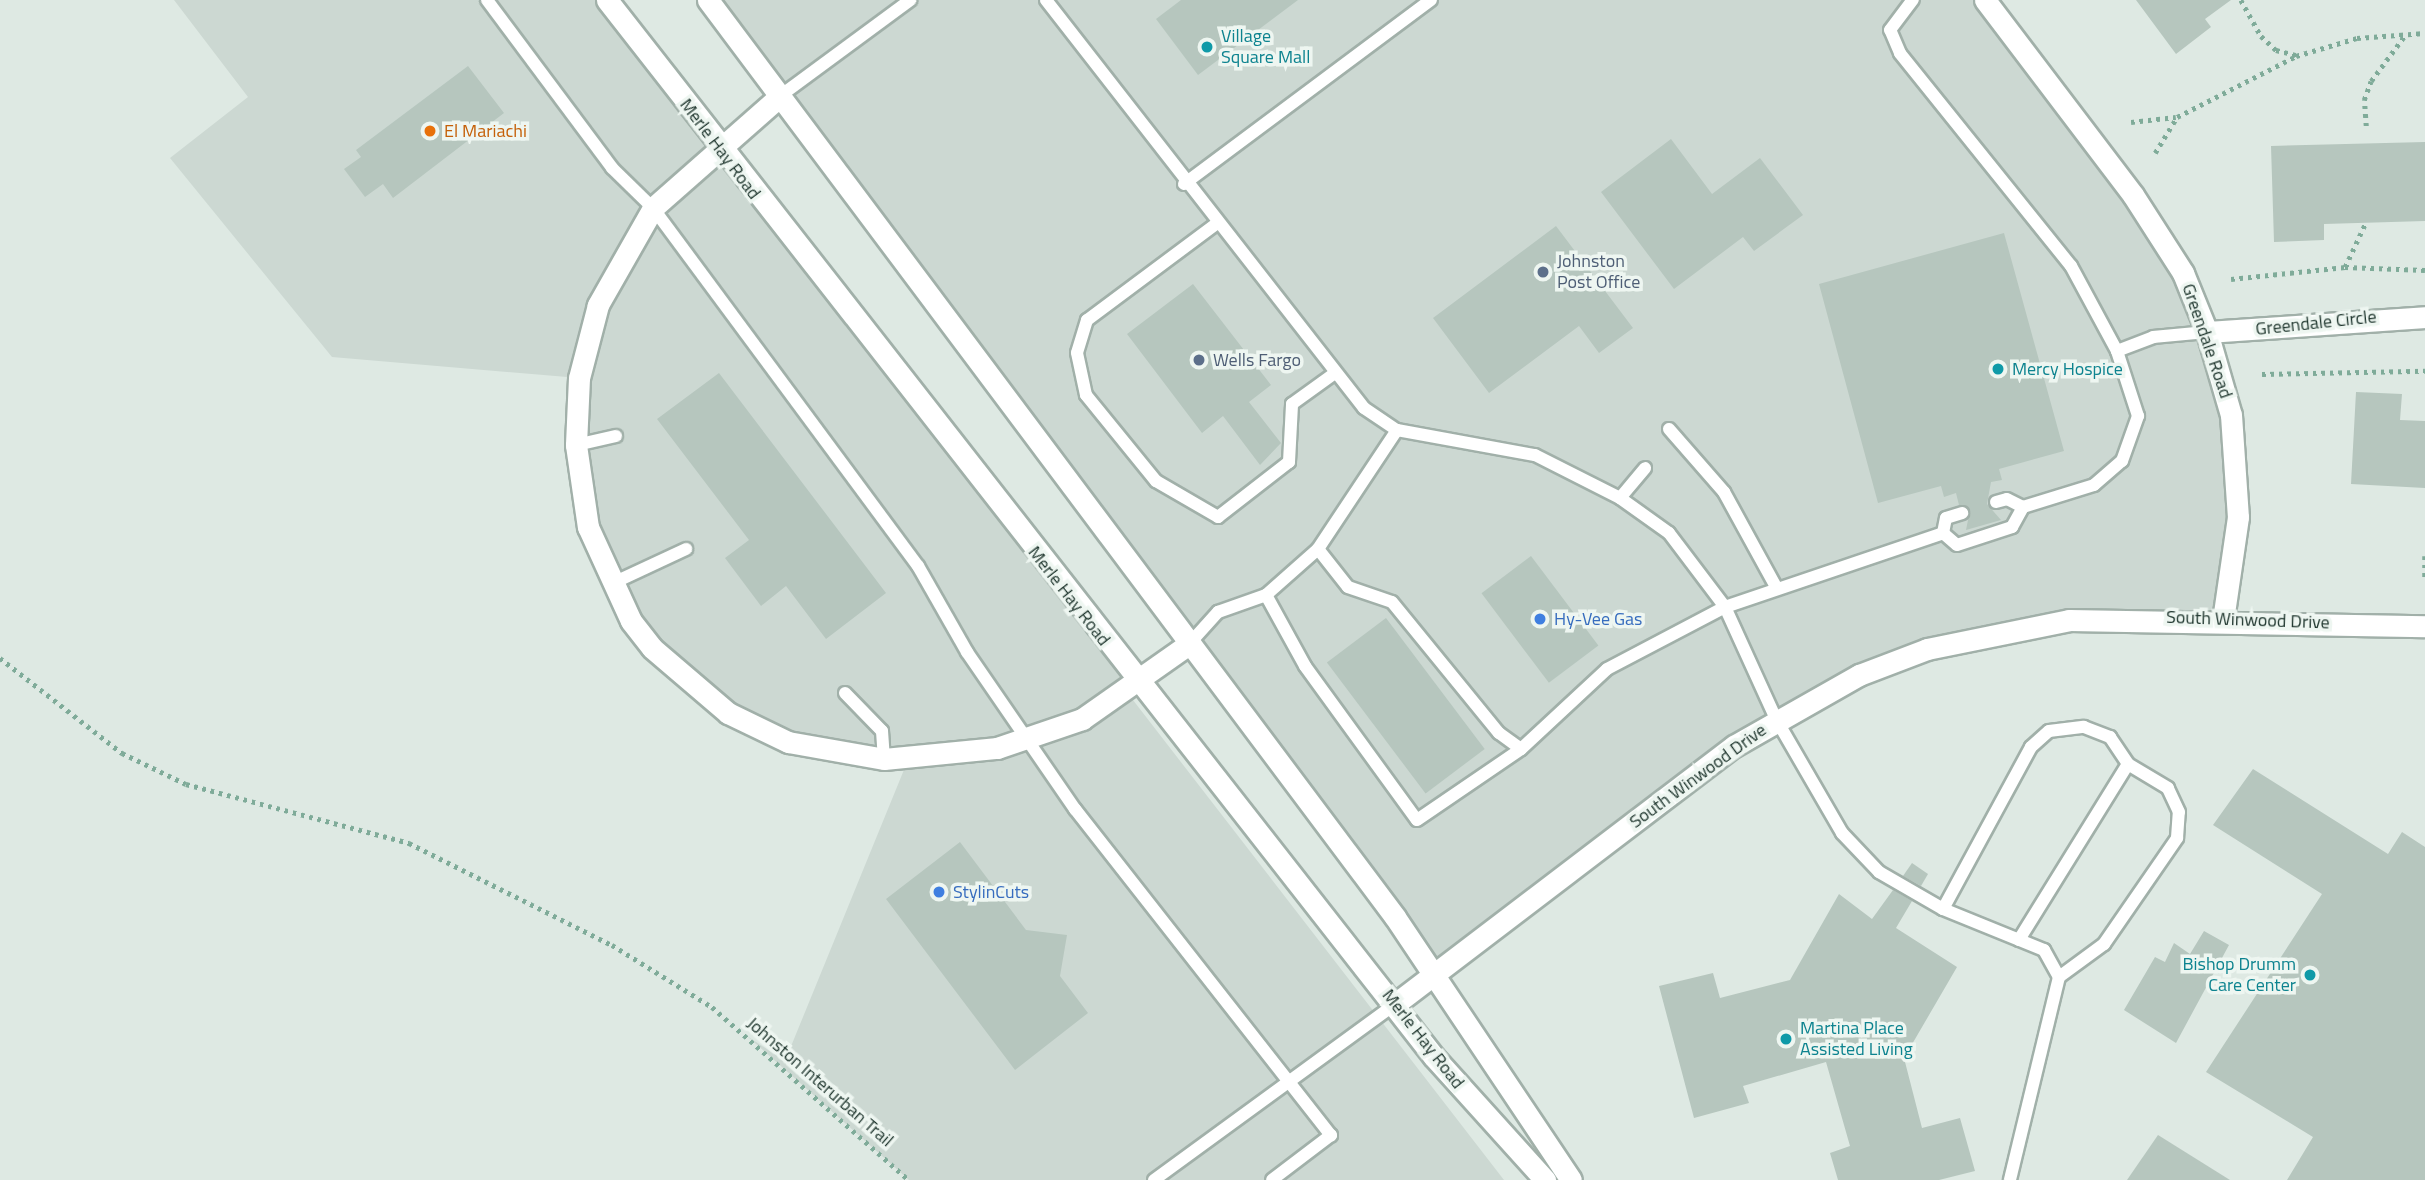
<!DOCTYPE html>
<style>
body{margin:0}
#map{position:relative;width:2425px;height:1180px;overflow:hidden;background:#dee9e3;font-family:"Titillium Web",sans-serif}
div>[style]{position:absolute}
.built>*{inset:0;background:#ccd8d2}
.building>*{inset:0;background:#b6c6be;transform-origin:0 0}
.path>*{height:4.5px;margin-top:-2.25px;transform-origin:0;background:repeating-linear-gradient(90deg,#7fab99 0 3.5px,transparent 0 8.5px)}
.roads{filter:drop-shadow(2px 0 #a1b0a9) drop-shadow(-2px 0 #a1b0a9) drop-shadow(0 2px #a1b0a9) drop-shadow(0 -2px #a1b0a9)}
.service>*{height:12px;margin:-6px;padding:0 6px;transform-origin:6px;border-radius:6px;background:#fff}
.minor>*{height:21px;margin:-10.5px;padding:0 10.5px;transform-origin:10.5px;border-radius:10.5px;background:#fff}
.secondary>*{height:21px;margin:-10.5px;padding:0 10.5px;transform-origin:10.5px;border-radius:10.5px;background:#fff}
.dots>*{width:19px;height:19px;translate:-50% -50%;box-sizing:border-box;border:4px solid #eef6f1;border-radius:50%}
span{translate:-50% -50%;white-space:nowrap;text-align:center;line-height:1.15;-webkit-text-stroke:7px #eef6f1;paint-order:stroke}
.culture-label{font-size:18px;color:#0d838f}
.left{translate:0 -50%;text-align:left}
.right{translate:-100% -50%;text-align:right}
.food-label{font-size:18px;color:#c56008}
.street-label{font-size:18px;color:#20372f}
.service-label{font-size:18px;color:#4e5e75}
.shop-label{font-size:18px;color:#366cbe}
</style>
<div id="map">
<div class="built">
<div style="clip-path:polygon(174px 0,609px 0,1138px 683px,1126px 691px,1504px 1180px,909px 1180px,747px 1036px,785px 1061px,908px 760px,788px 742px,652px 648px,600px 563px,579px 378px,332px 357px,170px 158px,248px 97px)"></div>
<div style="clip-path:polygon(702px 0,1985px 0,2133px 195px,2207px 332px,2238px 517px,2223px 620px,1998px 631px,1776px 719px,1434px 974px)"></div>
</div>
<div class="building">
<div style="clip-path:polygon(1181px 0,1298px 0,1198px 75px,1156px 19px)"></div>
<div style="clip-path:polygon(2136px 0,2231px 0,2205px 19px,2211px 27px,2176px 54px)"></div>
<div style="clip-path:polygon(468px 66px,504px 113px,393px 198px,383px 184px,365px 197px,344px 169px,361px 157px,356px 150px)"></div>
<div style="clip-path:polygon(1671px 139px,1712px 194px,1760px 158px,1803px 215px,1754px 251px,1743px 237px,1674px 289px,1601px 192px)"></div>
<div style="clip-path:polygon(2425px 142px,2425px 221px,2324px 224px,2324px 240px,2274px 242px,2271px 146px)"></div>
<div style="clip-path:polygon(1556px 226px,1633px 328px,1599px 353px,1579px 326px,1489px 393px,1433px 318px)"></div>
<div style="clip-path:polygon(2004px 233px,2064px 451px,1999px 469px,2002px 480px,1991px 482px,1987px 504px,2001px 520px,1966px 530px,1970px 510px,1959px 505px,1956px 493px,1944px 497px,1941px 486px,1878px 503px,1819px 284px)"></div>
<div style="clip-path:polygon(1193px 284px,1271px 385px,1249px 402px,1281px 443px,1260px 465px,1223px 416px,1202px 433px,1127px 334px)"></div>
<div style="clip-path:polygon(719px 373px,886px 593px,826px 639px,786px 586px,761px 606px,725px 558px,749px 540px,657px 419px)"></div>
<div style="clip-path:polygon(2356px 392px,2402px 394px,2400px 420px,2425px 421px,2425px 488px,2351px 484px)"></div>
<div style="left:1531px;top:556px;width:112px;height:62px;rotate:53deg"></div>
<div style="left:1386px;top:618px;width:164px;height:74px;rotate:53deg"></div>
<div style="clip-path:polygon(2253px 769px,2388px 854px,2402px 832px,2425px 847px,2425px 1180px,2287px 1180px,2313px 1137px,2206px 1072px,2322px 894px,2213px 825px)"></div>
<div style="clip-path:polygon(960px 842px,1026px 930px,1067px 935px,1060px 976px,1088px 1013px,1015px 1070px,886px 899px)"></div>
<div style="clip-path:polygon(1912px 863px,1928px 874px,1921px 886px,1903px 876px)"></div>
<div style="clip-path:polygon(1893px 890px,1912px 901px,1896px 928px,1957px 967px,1904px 1058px,1922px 1128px,1960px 1118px,1975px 1171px,1939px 1180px,1838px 1180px,1830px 1153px,1850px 1146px,1826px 1062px,1743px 1086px,1749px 1103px,1694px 1118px,1659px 986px,1713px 973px,1720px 998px,1790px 980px,1839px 894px,1872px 919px)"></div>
<div style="clip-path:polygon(2204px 931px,2229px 945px,2176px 1043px,2124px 1010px,2155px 957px,2165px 962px,2174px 943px,2190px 954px)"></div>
<div style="clip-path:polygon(2158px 1135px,2230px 1180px,2127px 1180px)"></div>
</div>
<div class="path">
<div style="left:2241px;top:0;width:41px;rotate:60.9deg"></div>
<div style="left:2261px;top:36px;width:21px;rotate:43deg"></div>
<div style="left:2276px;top:50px;width:21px;rotate:14deg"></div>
<div style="left:2131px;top:122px;width:45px;rotate:-6.3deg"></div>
<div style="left:2366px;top:126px;width:26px;rotate:-94deg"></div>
<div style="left:2364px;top:100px;width:20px;rotate:-70deg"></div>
<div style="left:2371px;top:81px;width:59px;rotate:-53.3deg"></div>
<div style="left:2155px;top:153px;width:42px;rotate:-58.6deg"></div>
<div style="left:2177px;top:117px;width:134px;rotate:-27.1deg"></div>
<div style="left:2296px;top:56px;width:64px;rotate:-16.4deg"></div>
<div style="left:2357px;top:38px;width:68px;rotate:-4.2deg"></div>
<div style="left:2345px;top:267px;width:50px;rotate:-65deg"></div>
<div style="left:2231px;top:279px;width:115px;rotate:-6deg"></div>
<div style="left:2345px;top:267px;width:80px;rotate:2.1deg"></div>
<div style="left:2262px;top:374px;width:163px;rotate:-1.1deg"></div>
<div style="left:2425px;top:556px;width:23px;rotate:90deg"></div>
<div style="left:0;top:658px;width:155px;rotate:37.9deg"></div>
<div style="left:122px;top:753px;width:71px;rotate:25.8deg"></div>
<div style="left:186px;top:784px;width:231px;rotate:14.8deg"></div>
<div style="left:409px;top:843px;width:227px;rotate:26.7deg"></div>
<div style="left:612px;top:945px;width:118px;rotate:31.8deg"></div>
<div style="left:712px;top:1007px;width:262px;rotate:41.3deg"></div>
</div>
<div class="roads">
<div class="service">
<div style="left:487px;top:0;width:209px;rotate:53.3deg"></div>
<div style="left:612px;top:168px;width:57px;rotate:44.3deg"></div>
<div style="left:653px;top:208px;width:445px;rotate:53.5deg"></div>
<div style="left:918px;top:566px;width:99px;rotate:60.3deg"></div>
<div style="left:967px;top:652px;width:191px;rotate:55.5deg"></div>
<div style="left:1075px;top:809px;width:415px;rotate:51.9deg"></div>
<div style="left:1331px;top:1135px;width:74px;rotate:142.7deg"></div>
<div style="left:1046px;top:0;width:517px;rotate:52.07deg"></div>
<div style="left:1364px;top:408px;width:40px;rotate:34deg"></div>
<div style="left:1397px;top:430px;width:140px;rotate:10.3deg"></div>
<div style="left:1535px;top:455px;width:95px;rotate:26.8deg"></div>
<div style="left:1620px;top:498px;width:60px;rotate:35.5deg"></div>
<div style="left:1669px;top:533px;width:93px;rotate:52.9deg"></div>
<div style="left:1725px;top:607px;width:123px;rotate:65.5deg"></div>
<div style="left:1776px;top:719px;width:132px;rotate:59.9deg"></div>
<div style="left:1842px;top:833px;width:54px;rotate:46.5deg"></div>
<div style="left:1879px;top:872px;width:74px;rotate:30deg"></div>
<div style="left:1943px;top:909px;width:109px;rotate:22.1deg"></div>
<div style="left:2044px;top:950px;width:31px;rotate:61deg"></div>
<div style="left:2059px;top:977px;width:209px;rotate:103.6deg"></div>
<div style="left:780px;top:96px;width:162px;rotate:-36.4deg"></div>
<div style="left:1184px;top:184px;width:308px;rotate:-36.7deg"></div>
<div style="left:1216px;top:224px;width:161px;rotate:143.3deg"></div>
<div style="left:1087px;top:320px;width:34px;rotate:107deg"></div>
<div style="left:1077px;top:353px;width:43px;rotate:77.9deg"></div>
<div style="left:1086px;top:395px;width:111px;rotate:50.9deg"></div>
<div style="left:1156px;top:481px;width:72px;rotate:30.1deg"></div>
<div style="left:1218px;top:517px;width:90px;rotate:-37.8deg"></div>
<div style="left:1289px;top:462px;width:58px;rotate:-87deg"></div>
<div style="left:1292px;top:404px;width:53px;rotate:-35.8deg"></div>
<div style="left:2117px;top:351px;width:39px;rotate:-21deg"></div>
<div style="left:2153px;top:337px;width:54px;rotate:-5.3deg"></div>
<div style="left:1669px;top:429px;width:84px;rotate:48.9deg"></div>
<div style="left:1724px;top:492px;width:106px;rotate:61.3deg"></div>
<div style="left:1397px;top:430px;width:143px;rotate:123.6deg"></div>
<div style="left:1318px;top:549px;width:48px;rotate:51.7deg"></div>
<div style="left:1348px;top:587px;width:46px;rotate:18.8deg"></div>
<div style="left:1392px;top:602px;width:169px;rotate:50.8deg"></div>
<div style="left:1499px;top:733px;width:27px;rotate:36deg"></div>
<div style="left:1521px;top:749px;width:117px;rotate:-42.9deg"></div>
<div style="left:1607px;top:669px;width:133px;rotate:-27.7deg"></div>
<div style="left:1725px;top:607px;width:230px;rotate:-18.7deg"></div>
<div style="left:1943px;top:533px;width:18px;rotate:41deg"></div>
<div style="left:1957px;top:545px;width:58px;rotate:-18.1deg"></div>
<div style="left:2012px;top:527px;width:23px;rotate:-61deg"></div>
<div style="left:2023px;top:507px;width:74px;rotate:-17.2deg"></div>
<div style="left:2094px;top:485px;width:37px;rotate:-41deg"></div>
<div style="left:2122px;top:461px;width:48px;rotate:-70.4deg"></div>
<div style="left:2138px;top:416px;width:68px;rotate:-107.9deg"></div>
<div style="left:2117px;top:351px;width:97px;rotate:-118.4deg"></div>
<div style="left:2071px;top:266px;width:273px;rotate:-128.8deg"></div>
<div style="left:1900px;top:53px;width:25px;rotate:-113deg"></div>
<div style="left:1890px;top:30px;width:38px;rotate:-53deg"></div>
<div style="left:576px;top:445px;width:41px;rotate:-12.7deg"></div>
<div style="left:1620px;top:498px;width:39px;rotate:-50deg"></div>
<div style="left:1996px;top:502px;width:11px;rotate:-15deg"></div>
<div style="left:2007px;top:499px;width:18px;rotate:27deg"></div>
<div style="left:1943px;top:533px;width:15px;rotate:-79deg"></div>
<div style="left:1946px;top:518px;width:17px;rotate:-17deg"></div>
<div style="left:611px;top:584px;width:83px;rotate:-25deg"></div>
<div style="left:1266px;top:595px;width:69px;rotate:-41.5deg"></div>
<div style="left:1190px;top:643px;width:42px;rotate:-47.9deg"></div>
<div style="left:1218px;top:612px;width:51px;rotate:-19.5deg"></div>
<div style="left:1266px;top:595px;width:81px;rotate:61.2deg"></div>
<div style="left:1305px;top:666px;width:190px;rotate:54deg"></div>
<div style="left:1417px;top:820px;width:126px;rotate:-34.3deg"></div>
<div style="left:845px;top:693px;width:53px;rotate:45.8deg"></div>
<div style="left:882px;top:731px;width:28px;rotate:86deg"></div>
<div style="left:1943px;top:909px;width:184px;rotate:-61.5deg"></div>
<div style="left:2031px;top:747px;width:24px;rotate:-42deg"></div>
<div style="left:2049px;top:731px;width:35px;rotate:-7deg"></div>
<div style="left:2084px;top:727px;width:28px;rotate:21deg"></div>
<div style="left:2110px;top:737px;width:32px;rotate:56deg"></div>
<div style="left:2128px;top:764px;width:207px;rotate:121.8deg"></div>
<div style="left:2059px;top:977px;width:56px;rotate:-36.3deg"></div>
<div style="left:2104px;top:944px;width:129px;rotate:-55.4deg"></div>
<div style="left:2177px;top:838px;width:26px;rotate:-86deg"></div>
<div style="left:2179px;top:812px;width:26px;rotate:-115deg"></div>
<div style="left:2168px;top:788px;width:47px;rotate:-149deg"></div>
<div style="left:1154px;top:1180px;width:298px;rotate:-36.1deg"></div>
</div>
<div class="minor">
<div style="left:1985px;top:0;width:245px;rotate:52.8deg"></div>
<div style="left:2133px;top:195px;width:93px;rotate:57.3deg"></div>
<div style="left:2183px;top:273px;width:64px;rotate:67.9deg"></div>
<div style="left:2207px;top:332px;width:86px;rotate:73.9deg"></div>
<div style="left:2231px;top:415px;width:102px;rotate:86.1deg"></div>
<div style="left:2238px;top:517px;width:104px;rotate:98.3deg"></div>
<div style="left:780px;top:96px;width:169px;rotate:138.6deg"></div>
<div style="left:653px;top:208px;width:112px;rotate:119.6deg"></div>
<div style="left:598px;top:305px;width:75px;rotate:104.6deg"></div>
<div style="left:579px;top:378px;width:67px;rotate:92.6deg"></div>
<div style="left:576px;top:445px;width:83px;rotate:81.7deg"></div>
<div style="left:588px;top:527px;width:103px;rotate:65.4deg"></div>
<div style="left:631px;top:621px;width:34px;rotate:52deg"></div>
<div style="left:652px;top:648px;width:100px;rotate:40.5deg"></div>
<div style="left:728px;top:713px;width:67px;rotate:25.8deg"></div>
<div style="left:788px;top:742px;width:97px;rotate:10deg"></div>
<div style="left:884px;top:759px;width:114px;rotate:-5.6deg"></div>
<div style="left:997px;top:748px;width:90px;rotate:-18.8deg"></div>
<div style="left:1082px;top:719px;width:132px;rotate:-35.1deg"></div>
<div style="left:2207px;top:332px;width:219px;rotate:-3.9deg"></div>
<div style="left:1395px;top:1004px;width:426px;rotate:-37.3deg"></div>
<div style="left:1734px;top:746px;width:144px;rotate:-29.6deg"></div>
<div style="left:1859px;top:675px;width:73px;rotate:-20.9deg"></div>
<div style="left:1927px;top:649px;width:145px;rotate:-11.5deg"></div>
<div style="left:2069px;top:620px;width:356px;rotate:1deg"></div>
</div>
<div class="secondary">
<div style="left:607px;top:0;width:1342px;rotate:51.96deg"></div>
<div style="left:1434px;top:1057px;width:166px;rotate:47.9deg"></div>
<div style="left:708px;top:0;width:1146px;rotate:53.16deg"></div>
<div style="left:1395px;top:917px;width:316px;rotate:56.2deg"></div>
</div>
</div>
<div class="dots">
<div style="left:1207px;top:47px;background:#0f9aa8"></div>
<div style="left:430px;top:131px;background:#e8710a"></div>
<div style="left:1543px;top:272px;background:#5c6f8a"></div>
<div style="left:1199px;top:360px;background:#5c6f8a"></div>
<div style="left:1998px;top:369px;background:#0f9aa8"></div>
<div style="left:1540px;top:619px;background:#3f7fe0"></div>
<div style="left:939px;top:892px;background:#3f7fe0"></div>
<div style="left:2310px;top:975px;background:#0f9aa8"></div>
<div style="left:1786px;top:1039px;background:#0f9aa8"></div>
</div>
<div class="culture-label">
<span class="left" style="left:1221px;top:47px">Village<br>Square Mall</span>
<span class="left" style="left:2012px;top:369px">Mercy Hospice</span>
<span class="right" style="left:2296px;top:975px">Bishop Drumm<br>Care Center</span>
<span class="left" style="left:1800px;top:1039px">Martina Place<br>Assisted Living</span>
</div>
<div class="food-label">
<span class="left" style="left:444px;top:131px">El Mariachi</span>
</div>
<div class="street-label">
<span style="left:720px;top:149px;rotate:53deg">Merle Hay Road</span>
<span style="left:2316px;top:323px;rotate:-6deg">Greendale Circle</span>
<span style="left:2207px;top:341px;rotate:71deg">Greendale Road</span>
<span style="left:1069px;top:596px;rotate:52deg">Merle Hay Road</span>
<span style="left:2248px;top:620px;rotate:2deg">South Winwood Drive</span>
<span style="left:1698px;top:776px;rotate:-36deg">South Winwood Drive</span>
<span style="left:1423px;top:1039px;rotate:52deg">Merle Hay Road</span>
<span style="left:820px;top:1082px;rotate:41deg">Johnston Interurban Trail</span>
</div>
<div class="service-label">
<span class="left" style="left:1557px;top:272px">Johnston<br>Post Office</span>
<span class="left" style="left:1213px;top:360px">Wells Fargo</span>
</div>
<div class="shop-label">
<span class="left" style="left:1554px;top:619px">Hy-Vee Gas</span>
<span class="left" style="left:953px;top:892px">StylinCuts</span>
</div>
</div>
